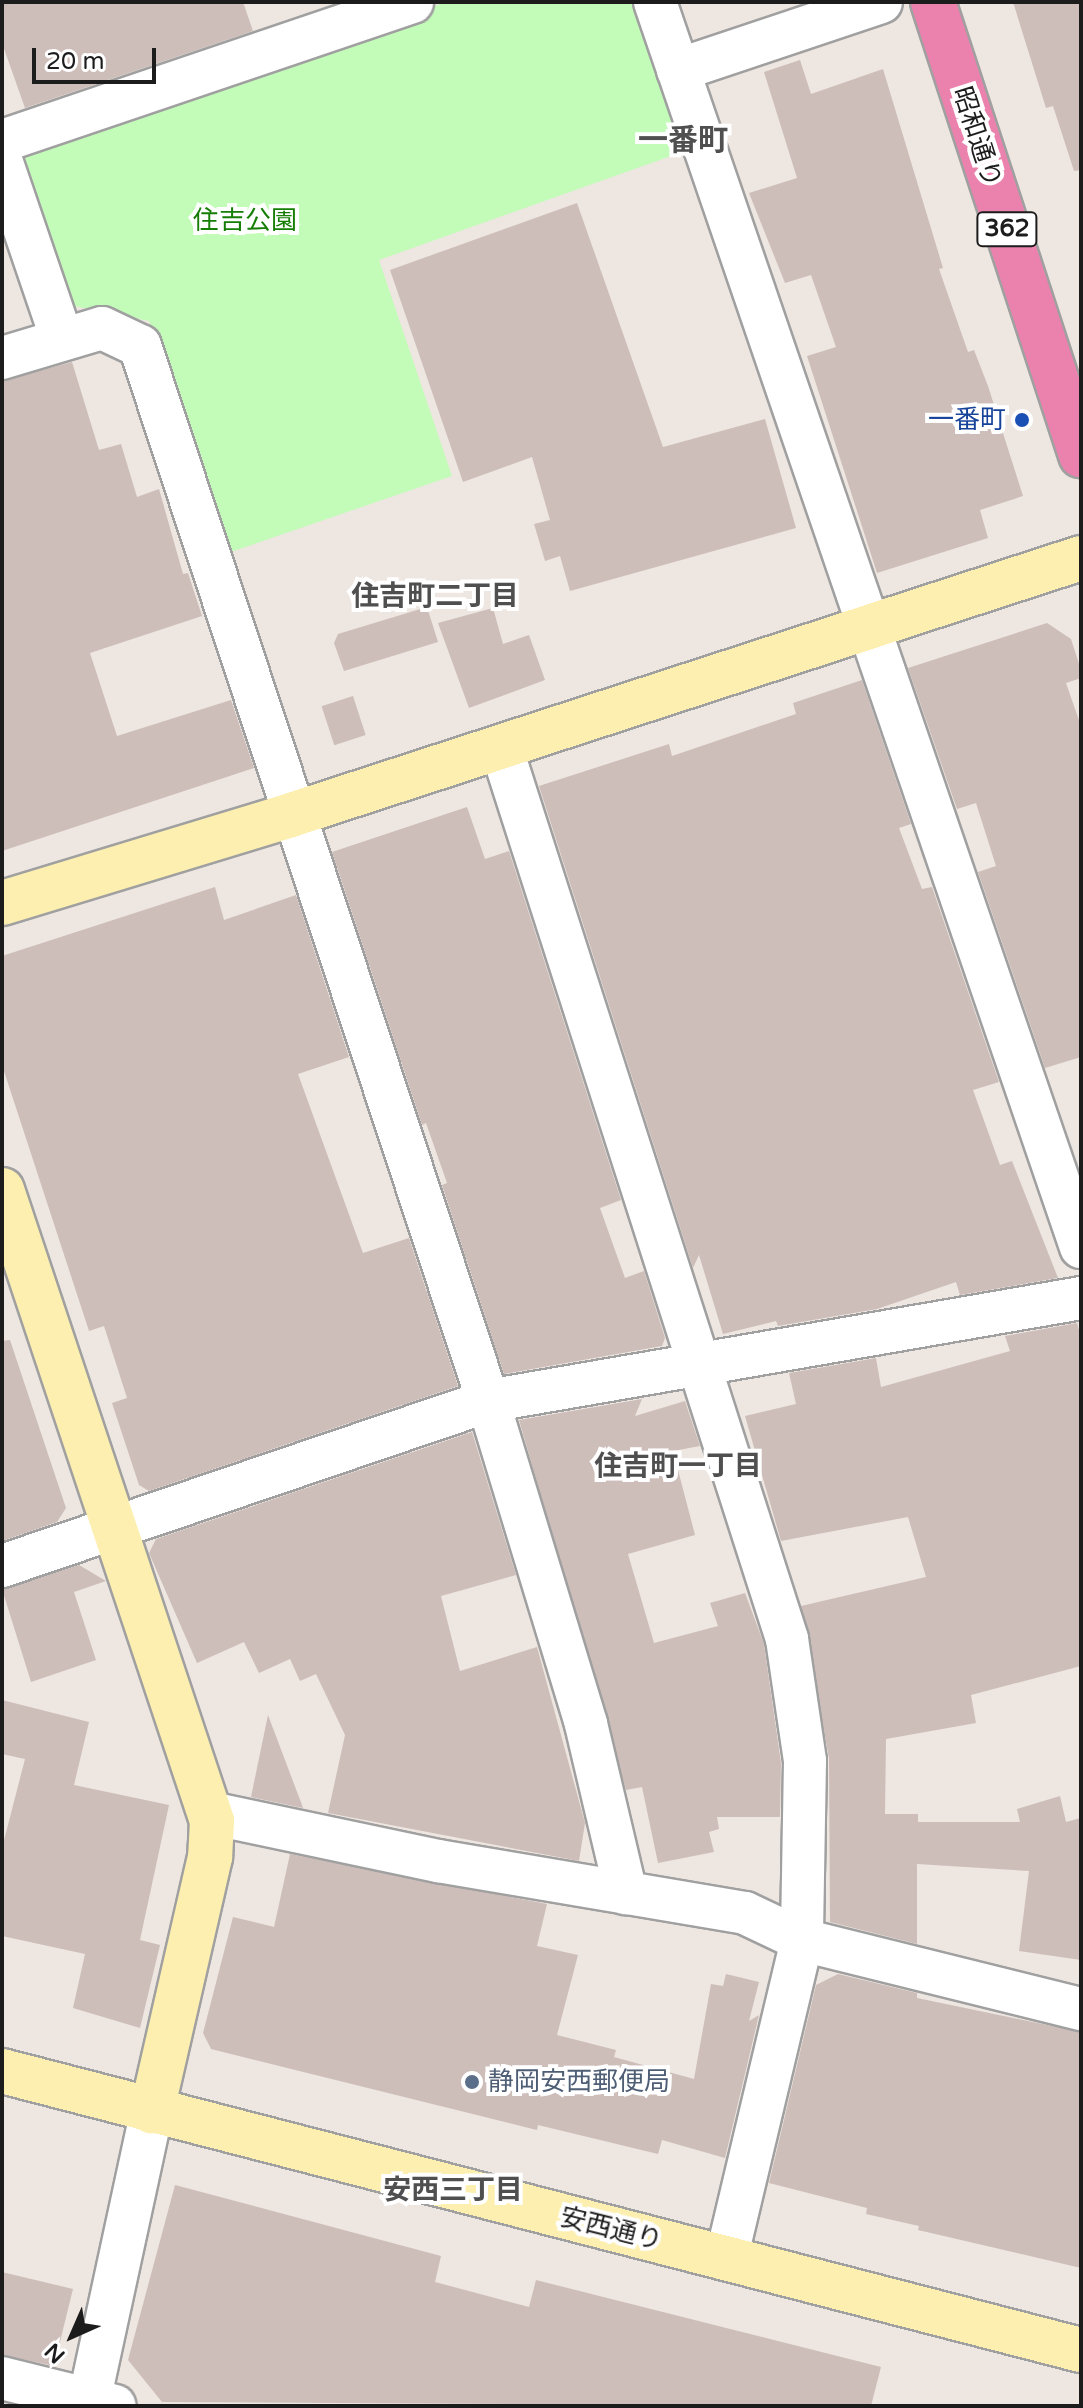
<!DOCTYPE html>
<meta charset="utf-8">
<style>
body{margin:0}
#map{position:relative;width:1083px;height:2408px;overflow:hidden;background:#eee6e0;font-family:"Varela Round","Noto Sans JP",sans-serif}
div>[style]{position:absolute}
.park>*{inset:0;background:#c3fcb9}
.building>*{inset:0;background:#cebeba;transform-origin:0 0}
.roads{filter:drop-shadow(2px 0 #a0a0a0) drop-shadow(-2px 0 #a0a0a0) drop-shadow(0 2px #a0a0a0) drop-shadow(0 -2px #a0a0a0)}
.street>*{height:42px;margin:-21px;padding:0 21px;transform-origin:21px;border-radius:21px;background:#fff}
.secondary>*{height:44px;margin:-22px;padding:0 22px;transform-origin:22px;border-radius:22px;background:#fdefaf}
.highway>*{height:44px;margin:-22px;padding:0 22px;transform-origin:22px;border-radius:22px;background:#eb82ad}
.dots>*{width:22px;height:22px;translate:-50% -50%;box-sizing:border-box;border:4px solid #fff;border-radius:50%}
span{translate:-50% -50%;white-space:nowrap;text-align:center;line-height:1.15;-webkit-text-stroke:8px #fff;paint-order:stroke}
.shield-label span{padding:2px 6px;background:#fff;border:2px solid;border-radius:6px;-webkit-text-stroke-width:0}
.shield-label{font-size:24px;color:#1c1c1c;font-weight:700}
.street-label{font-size:26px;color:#1c1c1c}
.park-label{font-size:26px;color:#167e05}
.transit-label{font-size:26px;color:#164399}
.right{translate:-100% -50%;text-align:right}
.service-label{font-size:26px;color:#4e5e75}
.left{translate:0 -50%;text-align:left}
.neighbourhood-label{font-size:28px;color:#4f4f4f;font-weight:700}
.quarter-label{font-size:30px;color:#4f4f4f;font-weight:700}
.frame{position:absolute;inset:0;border:4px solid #1c1c1c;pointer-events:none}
.north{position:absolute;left:32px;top:2296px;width:80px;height:80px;-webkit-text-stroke:6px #fff;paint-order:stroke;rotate:225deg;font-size:22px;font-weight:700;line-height:32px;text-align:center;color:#1c1c1c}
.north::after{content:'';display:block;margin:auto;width:28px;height:36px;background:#1c1c1c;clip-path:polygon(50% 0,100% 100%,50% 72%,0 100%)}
.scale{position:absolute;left:32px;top:48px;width:124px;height:36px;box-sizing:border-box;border:4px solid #1c1c1c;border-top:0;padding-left:10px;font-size:24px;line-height:28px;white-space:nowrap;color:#1c1c1c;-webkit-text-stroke:6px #fff;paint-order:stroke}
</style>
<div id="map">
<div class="park">
<div style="clip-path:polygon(446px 2px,636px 2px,688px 150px,379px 260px,452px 476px,228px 553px,149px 321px,69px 305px,15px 156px)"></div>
</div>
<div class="building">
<div style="clip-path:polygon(2px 2px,243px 2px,253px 31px,25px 108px,2px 43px)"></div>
<div style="clip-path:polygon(1013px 2px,1081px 2px,1081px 170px,1074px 171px,1053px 106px,1046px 108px)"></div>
<div style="clip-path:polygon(800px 60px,811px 94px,883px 69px,943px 268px,939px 269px,968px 352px,974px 350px,988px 386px,1023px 496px,980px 510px,988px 538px,877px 573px,807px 356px,836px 347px,811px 275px,785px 283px,749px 193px,797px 178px,764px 72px)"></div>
<div style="clip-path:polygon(577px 203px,663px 447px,765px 419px,796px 528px,570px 591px,560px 556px,545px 561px,534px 524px,550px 520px,532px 457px,463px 482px,390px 270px)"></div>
<div style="clip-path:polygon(72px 362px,99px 450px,121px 444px,137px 497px,159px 489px,183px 574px,188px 573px,202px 616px,90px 653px,117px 736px,231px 700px,254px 768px,2px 851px,2px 381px)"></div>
<div style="clip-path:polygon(427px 607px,438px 642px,344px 671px,334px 643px,338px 634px)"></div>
<div style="clip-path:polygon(493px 608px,503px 644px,529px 635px,545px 680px,469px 708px,438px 623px)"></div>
<div style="clip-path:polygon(1047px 623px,1071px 639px,1081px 670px,1081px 678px,1066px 683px,1081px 726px,1081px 1057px,1045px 1068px,978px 872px,996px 866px,976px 803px,957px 809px,908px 668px)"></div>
<div style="clip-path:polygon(862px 680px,911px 824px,899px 828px,922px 889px,932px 887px,999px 1082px,973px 1090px,1000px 1165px,1012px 1161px,1058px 1278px,960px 1295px,956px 1282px,877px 1309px,778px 1326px,776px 1321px,723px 1334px,699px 1255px,693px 1268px,539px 786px,669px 744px,672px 756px,796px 714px,793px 703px)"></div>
<div style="left:353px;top:696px;width:41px;height:33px;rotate:72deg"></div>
<div style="clip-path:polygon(467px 807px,485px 859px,509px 851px,621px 1200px,600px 1208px,625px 1278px,644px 1271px,665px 1338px,662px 1346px,504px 1374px,442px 1185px,447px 1183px,426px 1123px,422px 1125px,332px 852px)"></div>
<div style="clip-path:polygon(215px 887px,224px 920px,296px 895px,349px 1057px,298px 1074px,363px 1253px,409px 1238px,458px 1386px,149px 1491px,139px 1485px,112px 1403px,127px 1398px,104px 1326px,89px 1331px,2px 1065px,2px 956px)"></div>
<div style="clip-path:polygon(1077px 1323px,1081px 1337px,1081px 1666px,971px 1695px,976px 1723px,886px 1739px,885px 1814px,918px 1814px,918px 1822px,1020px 1822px,1017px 1809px,1060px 1796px,1066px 1822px,1081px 1818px,1081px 1960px,1019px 1951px,1029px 1871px,917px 1864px,917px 1944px,830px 1922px,829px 1758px,801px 1606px,926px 1577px,908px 1517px,781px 1541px,745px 1416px,796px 1404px,789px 1373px,876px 1358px,881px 1387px,1010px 1351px,1005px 1336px)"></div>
<div style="clip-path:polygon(10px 1340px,66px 1508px,57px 1522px,2px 1541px,2px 1341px)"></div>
<div style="clip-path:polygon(642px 1399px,635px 1416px,685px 1401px,700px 1446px,673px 1451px,695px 1535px,628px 1554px,654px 1643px,718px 1626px,710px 1603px,745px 1593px,764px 1644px,781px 1763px,780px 1817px,717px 1817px,719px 1829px,709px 1832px,714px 1852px,658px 1863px,642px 1787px,626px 1790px,519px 1420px)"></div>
<div style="clip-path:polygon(472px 1432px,516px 1575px,441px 1596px,460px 1671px,537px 1647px,585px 1823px,579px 1861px,328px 1813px,345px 1735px,316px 1674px,300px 1681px,290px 1659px,259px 1673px,244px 1642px,197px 1663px,149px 1553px,156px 1539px)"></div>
<div style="clip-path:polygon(79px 1565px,106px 1581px,74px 1592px,96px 1660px,31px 1682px,2px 1589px)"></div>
<div style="clip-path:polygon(2px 1700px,89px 1722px,74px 1785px,169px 1805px,140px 1940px,160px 1945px,140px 2028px,73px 2008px,85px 1954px,2px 1936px,2px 1848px,25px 1759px,2px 1754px)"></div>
<div style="clip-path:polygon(268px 1715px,302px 1805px,303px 1808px,251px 1797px)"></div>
<div style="clip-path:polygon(290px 1854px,547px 1904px,537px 1946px,578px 1955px,557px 2035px,616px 2050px,614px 2057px,694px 2079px,711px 1984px,723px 1986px,726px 1974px,759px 1982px,749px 2021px,759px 2015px,725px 2158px,662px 2140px,658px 2154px,538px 2125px,537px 2130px,211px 2049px,203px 2033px,233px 1917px,274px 1927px)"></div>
<div style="clip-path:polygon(838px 1974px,917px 1993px,917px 1998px,1081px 2032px,1081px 2268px,918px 2230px,919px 2226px,866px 2214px,867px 2208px,769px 2183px,816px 1985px)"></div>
<div style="clip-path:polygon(175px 2185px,441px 2256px,435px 2282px,529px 2307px,536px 2280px,881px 2367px,871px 2406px,162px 2402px,128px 2360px)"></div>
<div style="clip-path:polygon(2px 2272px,73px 2289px,54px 2366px,2px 2355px)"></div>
</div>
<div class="roads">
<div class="street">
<div style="left:655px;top:2px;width:1316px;rotate:71.11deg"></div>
<div style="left:678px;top:70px;width:214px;rotate:-18.5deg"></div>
<div style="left:2px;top:141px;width:433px;rotate:-18.7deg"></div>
<div style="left:2px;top:163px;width:186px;rotate:71.2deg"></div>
<div style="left:2px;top:358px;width:104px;rotate:-16.7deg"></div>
<div style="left:102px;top:328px;width:42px;rotate:25.3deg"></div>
<div style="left:140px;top:346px;width:1111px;rotate:71.74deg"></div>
<div style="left:488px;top:1401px;width:338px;rotate:73.1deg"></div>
<div style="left:586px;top:1724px;width:174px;rotate:76.7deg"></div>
<div style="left:501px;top:747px;width:937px;rotate:72.22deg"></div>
<div style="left:787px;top:1639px;width:123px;rotate:81.6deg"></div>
<div style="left:805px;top:1761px;width:179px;rotate:91deg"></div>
<div style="left:802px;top:1940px;width:327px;rotate:103.4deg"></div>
<div style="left:2px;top:1566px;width:513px;rotate:-18.75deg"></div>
<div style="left:488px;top:1401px;width:602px;rotate:-9.85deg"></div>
<div style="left:210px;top:1813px;width:233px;rotate:11.9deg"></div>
<div style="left:438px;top:1861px;width:311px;rotate:9.6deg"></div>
<div style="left:745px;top:1913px;width:63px;rotate:25.3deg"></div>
<div style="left:802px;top:1940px;width:287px;rotate:13.9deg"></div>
<div style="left:2px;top:2378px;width:116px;rotate:13.9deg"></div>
<div style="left:88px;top:2406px;width:302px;rotate:-77.8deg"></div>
</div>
<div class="secondary">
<div style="left:2px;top:903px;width:302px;rotate:-16.9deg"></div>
<div style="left:291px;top:815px;width:831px;rotate:-18.02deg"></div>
<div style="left:2px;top:1190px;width:665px;rotate:71.59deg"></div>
<div style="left:212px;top:1821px;width:36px;rotate:93deg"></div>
<div style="left:210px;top:1857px;width:261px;rotate:102.9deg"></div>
<div style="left:2px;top:2071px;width:1114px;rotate:14.5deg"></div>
</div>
<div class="highway">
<div style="left:933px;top:2px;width:477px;rotate:71.9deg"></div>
</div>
</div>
<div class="dots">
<div style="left:1022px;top:420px;background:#1a4fb4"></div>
<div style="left:472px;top:2082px;background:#5c6f8a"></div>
</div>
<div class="shield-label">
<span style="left:1007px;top:229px">362</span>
</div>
<div class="street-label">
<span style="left:977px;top:137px;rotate:72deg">昭和通り</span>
<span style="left:611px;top:2229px;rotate:14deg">安西通り</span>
</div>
<div class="park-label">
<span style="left:245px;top:221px">住吉公園</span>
</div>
<div class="transit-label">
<span class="right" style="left:1006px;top:420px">一番町</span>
</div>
<div class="service-label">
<span class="left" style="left:488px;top:2082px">静岡安西郵便局</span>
</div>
<div class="neighbourhood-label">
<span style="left:435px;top:596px">住吉町二丁目</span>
<span style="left:678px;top:1466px">住吉町一丁目</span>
<span style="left:453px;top:2190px">安西三丁目</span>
</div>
<div class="quarter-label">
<span style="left:683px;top:141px">一番町</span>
</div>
<div class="frame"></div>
<div class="north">N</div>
<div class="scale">20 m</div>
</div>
